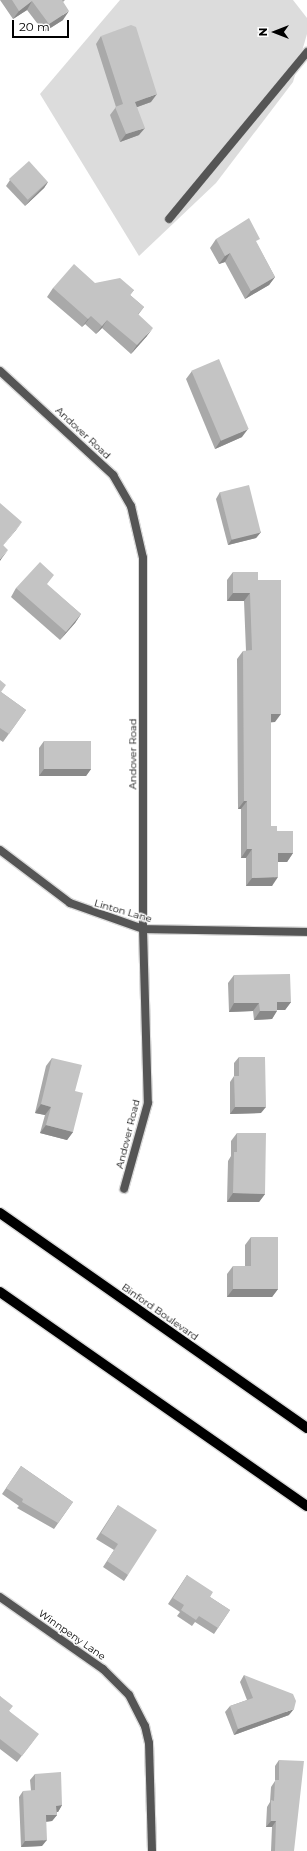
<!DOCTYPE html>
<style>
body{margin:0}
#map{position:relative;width:307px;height:1851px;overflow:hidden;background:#fff;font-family:Montserrat,sans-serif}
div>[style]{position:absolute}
.green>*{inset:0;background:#dcdcdc}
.roads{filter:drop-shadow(1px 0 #dbdbdb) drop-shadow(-1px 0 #dbdbdb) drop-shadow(0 1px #dbdbdb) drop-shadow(0 -1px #dbdbdb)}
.service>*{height:8px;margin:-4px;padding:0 4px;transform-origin:4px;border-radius:4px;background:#555}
.minor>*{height:8px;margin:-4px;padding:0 4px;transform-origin:4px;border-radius:4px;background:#555}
.primary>*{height:10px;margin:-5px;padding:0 5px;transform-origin:5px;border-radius:5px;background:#000}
.wall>*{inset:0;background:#a9a9a9}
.shaded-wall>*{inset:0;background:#898989}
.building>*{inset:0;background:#c4c4c4;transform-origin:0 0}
span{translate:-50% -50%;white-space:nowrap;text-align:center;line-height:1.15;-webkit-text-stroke:3px #fff;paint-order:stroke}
.street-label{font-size:10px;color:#000}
.north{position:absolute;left:255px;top:12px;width:40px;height:40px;-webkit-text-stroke:3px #fff;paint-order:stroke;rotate:270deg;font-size:11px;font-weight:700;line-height:16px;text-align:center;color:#000}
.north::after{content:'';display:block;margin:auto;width:14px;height:18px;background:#000;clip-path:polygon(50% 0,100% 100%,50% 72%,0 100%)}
.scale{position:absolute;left:12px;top:20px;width:57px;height:18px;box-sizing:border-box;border:2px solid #000;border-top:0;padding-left:5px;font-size:12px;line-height:14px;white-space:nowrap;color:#000;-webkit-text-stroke:3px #fff;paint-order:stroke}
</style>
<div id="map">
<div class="green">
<div style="clip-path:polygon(120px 0,293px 0,307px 18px,307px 34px,293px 82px,216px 183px,139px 256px,40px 94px)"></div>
</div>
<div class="roads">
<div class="service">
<div style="left:169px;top:219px;width:217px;rotate:-50.4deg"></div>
</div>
<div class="minor">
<div style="left:0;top:371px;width:154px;rotate:42.6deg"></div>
<div style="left:113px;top:475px;width:36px;rotate:60deg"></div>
<div style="left:131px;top:506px;width:53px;rotate:77deg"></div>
<div style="left:143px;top:558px;width:371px;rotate:90deg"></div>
<div style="left:143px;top:929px;width:174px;rotate:88.4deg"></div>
<div style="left:148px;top:1103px;width:89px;rotate:105.6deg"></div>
<div style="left:0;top:850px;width:88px;rotate:37.1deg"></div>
<div style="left:70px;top:903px;width:77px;rotate:19.6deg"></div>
<div style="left:143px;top:929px;width:164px;rotate:1deg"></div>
<div style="left:0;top:1597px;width:126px;rotate:35deg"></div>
<div style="left:103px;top:1669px;width:37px;rotate:45deg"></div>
<div style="left:129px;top:1695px;width:35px;rotate:63deg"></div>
<div style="left:145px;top:1726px;width:17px;rotate:77deg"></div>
<div style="left:149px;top:1743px;width:108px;rotate:88.4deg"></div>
</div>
<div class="primary">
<div style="left:0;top:1213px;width:375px;rotate:35deg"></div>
<div style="left:0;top:1292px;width:374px;rotate:34.9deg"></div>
</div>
</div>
<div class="wall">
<div style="clip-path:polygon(0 0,65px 0,63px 2px,63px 20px,44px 32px,27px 10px,13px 19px)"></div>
<div style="clip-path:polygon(101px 36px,151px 102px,137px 107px,139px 135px,120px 142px,110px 115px,116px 107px,96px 44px)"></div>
<div style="clip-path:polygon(10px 180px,48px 182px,44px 188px,25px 206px,6px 186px)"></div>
<div style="clip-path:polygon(216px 239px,257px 244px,275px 277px,269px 285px,245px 299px,225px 262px,219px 264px,210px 248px)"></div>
<div style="clip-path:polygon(95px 283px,134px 290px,130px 295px,144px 307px,138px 315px,147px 336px,131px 354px,102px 328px,96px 334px,85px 324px,82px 327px,47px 297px,53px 288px)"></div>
<div style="clip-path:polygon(192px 371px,242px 437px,215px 449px,186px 379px)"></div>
<div style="clip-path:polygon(220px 492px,261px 532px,256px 538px,228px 545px,216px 499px)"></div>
<div style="clip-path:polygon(233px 572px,258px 580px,275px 722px,271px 722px,271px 826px,277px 831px,293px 853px,287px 862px,278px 862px,272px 886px,246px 886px,246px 858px,241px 858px,241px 809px,238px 809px,237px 659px,243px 651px,246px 651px,244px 601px,227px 601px,227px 580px)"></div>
<div style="clip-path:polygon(47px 585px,81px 614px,75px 623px,60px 640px,11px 597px,16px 588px)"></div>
<div style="clip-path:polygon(0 680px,1px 692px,26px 710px,3px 742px,0 740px)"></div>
<div style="clip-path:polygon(44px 741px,91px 769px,86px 776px,39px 776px,39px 748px)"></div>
<div style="clip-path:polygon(234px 975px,291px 1002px,285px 1010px,277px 1010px,272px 1019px,254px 1020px,253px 1011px,229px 1012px,228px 983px)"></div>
<div style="clip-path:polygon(239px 1057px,261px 1113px,230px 1114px,230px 1082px,234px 1076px,234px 1063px)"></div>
<div style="clip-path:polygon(52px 1058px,75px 1091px,73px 1132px,67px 1140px,40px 1133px,45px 1115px,35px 1113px,46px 1066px)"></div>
<div style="clip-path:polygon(237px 1133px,265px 1194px,259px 1202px,227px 1202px,228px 1161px,231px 1156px,231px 1141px)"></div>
<div style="clip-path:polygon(251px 1237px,278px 1289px,272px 1297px,227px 1297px,227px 1274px,233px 1266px,245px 1266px,245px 1245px)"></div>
<div style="clip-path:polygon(21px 1466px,73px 1502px,54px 1529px,17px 1508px,19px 1506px,2px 1494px)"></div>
<div style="clip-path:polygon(118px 1505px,128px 1575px,124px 1581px,103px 1567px,114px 1550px,96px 1539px)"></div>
<div style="clip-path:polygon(187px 1575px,210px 1597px,230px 1610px,214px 1634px,195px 1622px,192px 1626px,177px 1616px,180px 1612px,168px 1604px)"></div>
<div style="clip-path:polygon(244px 1675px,289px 1715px,234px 1735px,225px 1712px,230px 1706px,247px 1700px,240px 1682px)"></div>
<div style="clip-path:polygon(0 1696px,9px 1711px,34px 1740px,17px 1762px,0 1749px)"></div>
<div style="clip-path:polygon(279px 1760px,294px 1851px,271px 1851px,272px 1827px,266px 1827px,267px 1807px,270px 1802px,271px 1787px,275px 1781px,275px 1766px)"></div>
<div style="clip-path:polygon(35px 1774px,62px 1805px,58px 1812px,57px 1812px,57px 1815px,52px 1821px,46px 1822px,42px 1846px,21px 1847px,19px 1797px,23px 1791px,31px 1791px,30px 1780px)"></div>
</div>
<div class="shaded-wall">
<div style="clip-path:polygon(32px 1px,27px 10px,13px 19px,19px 11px)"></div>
<div style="clip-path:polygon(69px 11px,63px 20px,44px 32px,49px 24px)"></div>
<div style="clip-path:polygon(157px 94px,151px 102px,129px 110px,135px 102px)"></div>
<div style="clip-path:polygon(145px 128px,139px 135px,120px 142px,126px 134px)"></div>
<div style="clip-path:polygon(48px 182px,44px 188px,25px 206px,30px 200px)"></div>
<div style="clip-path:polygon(230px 253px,225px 262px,219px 264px,225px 256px)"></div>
<div style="clip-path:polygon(275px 277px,269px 285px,245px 299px,251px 291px)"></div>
<div style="clip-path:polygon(91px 316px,85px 324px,82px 327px,88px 319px)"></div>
<div style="clip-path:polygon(107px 320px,102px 328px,96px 334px,102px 326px)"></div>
<div style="clip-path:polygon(153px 328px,147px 336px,131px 354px,137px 345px)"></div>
<div style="clip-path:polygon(248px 429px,242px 437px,215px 449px,221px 440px)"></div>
<div style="clip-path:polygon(22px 522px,16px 530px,0 549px,3px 545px)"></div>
<div style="clip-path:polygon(261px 532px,256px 538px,228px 545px,232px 539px)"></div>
<div style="clip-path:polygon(8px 550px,2px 558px,0 561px,0 559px)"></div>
<div style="clip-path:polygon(233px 593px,250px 593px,244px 601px,227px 601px)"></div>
<div style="clip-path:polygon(81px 614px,75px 623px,60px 640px,66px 632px)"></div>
<div style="clip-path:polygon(271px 714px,281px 714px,275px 722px,265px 723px)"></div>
<div style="clip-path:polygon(44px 769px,91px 769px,86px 776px,39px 776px)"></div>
<div style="clip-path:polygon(244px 801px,247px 801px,241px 809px,238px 809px)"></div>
<div style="clip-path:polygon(247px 849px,252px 849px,246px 858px,241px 858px)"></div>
<div style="clip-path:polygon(278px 853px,293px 853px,287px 862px,272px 862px)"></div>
<div style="clip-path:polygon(278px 877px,272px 886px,246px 886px,252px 878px)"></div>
<div style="clip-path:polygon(277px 1002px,291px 1002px,285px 1010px,271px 1010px)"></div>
<div style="clip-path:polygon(234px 1003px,259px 1003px,253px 1011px,229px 1012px)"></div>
<div style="clip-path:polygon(260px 1011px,277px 1011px,272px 1019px,254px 1020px)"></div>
<div style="clip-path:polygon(41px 1104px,51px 1107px,45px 1115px,35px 1113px)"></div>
<div style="clip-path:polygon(235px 1107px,266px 1107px,261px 1113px,230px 1114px)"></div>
<div style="clip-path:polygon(46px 1125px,73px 1132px,67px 1140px,40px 1133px)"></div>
<div style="clip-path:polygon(233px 1193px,265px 1194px,259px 1202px,227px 1202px)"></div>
<div style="clip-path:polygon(233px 1289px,278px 1289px,272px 1297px,227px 1297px)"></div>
<div style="clip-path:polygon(294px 1709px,289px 1715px,234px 1735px,238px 1729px)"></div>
<div style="clip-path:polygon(62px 1805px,58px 1812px,52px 1812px,56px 1806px)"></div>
<div style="clip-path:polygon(46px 1815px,57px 1815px,52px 1821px,41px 1822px)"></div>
<div style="clip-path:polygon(271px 1821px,276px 1821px,272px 1827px,266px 1827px)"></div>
<div style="clip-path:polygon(47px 1840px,42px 1846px,21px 1847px,25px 1841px)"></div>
</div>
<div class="building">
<div style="clip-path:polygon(12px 0,62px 0,69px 11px,49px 24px,32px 1px,19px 11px)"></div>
<div style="clip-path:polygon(131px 25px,136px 27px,157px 94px,135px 102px,145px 128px,126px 134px,115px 107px,123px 104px,101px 36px)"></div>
<div style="left:29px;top:161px;width:28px;height:27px;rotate:48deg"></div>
<div style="clip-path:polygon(249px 218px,260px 239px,256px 241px,275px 277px,251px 291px,230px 253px,225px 256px,216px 239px)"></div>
<div style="clip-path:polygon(74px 264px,95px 283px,120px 278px,134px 290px,130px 295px,144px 307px,138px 314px,153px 328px,137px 345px,107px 320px,102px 326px,91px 316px,88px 319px,53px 288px)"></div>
<div style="left:219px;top:359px;width:76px;height:30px;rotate:67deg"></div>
<div style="left:249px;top:485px;width:49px;height:30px;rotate:76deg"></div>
<div style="clip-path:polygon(0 503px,22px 522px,3px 545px,8px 550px,0 559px)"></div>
<div style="clip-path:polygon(40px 562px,54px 575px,47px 584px,81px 614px,66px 632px,16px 588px)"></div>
<div style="clip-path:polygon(233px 572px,258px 572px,258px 580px,281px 580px,281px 714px,271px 714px,271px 826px,277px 826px,277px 831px,293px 831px,293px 853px,278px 853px,278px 877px,252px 878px,252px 849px,247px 849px,247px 801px,244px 801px,243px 651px,252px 650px,250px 593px,233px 593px)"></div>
<div style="clip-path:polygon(0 680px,6px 685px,1px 692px,26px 710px,9px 734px,0 728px)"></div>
<div style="left:44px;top:741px;width:47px;height:28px"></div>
<div style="clip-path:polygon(290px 974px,291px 1002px,277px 1002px,277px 1011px,260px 1011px,259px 1003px,234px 1003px,234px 975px)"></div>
<div style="clip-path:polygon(239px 1057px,265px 1057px,266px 1107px,235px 1107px,234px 1076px,239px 1076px)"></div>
<div style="clip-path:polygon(52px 1058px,82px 1065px,75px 1091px,83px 1093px,73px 1132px,46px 1125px,51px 1107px,41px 1104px)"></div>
<div style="clip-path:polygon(237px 1133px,266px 1133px,265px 1194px,233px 1193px,234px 1152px,237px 1152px)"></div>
<div style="clip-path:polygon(251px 1237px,278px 1237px,278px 1289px,233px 1289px,233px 1266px,251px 1266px)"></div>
<div style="clip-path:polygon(21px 1466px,73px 1502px,58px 1523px,22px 1502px,23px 1499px,6px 1488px)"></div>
<div style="clip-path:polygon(118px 1505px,157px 1530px,128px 1575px,107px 1561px,118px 1544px,101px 1533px)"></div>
<div style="clip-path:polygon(187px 1575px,213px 1592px,210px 1597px,230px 1610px,218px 1628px,199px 1616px,196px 1620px,181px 1610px,184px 1605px,173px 1598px)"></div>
<div style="clip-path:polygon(244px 1675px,293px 1694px,296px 1701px,294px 1709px,238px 1729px,230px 1706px,253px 1698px)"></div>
<div style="clip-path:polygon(0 1696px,13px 1706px,9px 1711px,39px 1734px,22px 1756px,0 1739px)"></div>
<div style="clip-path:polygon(279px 1760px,304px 1761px,294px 1851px,275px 1851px,276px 1821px,271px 1821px,271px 1800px,274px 1801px,275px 1780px,279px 1780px)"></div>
<div style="clip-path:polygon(61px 1772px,62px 1805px,56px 1806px,57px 1815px,46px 1815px,47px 1840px,25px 1841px,23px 1791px,35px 1790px,35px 1774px)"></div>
</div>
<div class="street-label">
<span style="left:83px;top:433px;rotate:43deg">Andover Road</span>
<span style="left:133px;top:754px;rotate:-90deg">Andover Road</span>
<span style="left:123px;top:911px;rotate:16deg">Linton Lane</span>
<span style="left:128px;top:1134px;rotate:-76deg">Andover Road</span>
<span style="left:160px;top:1312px;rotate:35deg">Binford Boulevard</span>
<span style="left:72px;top:1635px;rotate:35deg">Winnpeny Lane</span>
</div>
<div class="north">N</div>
<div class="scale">20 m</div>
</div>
